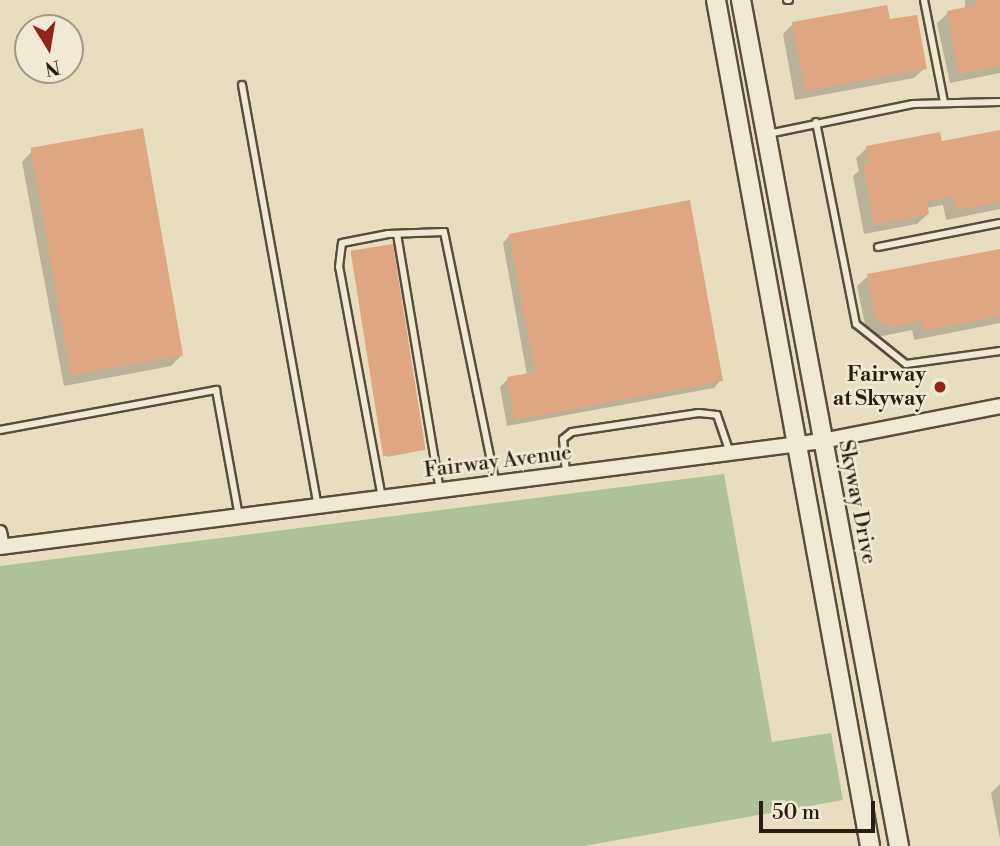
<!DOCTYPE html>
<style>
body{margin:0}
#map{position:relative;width:1000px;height:846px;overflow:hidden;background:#e8debf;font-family:"Libre Bodoni",serif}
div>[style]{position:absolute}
.green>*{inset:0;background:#afc297}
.shadow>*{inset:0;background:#0003}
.building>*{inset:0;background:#dfa781;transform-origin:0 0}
.roads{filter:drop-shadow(2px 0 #5a4d3c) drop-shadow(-2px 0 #5a4d3c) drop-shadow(0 2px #5a4d3c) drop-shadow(0 -2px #5a4d3c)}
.service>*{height:6px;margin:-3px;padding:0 3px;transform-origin:3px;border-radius:3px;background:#f0ead5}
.minor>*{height:12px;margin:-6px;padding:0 6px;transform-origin:6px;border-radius:6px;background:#f0ead5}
.tertiary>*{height:14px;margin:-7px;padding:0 7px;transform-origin:7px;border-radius:7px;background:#f0ead5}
.secondary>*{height:18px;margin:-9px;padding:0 9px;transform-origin:9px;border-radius:9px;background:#f0ead5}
.dots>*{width:19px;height:19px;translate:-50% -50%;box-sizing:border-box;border:4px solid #f0ead5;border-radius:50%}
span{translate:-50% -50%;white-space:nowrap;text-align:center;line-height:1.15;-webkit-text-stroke:5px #f0ead5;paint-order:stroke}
.poi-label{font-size:21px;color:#2a1d11;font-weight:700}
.right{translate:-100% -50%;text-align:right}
.street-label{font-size:21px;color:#2a1d11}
.north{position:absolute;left:14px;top:14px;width:70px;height:70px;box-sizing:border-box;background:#f0ead5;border:2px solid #a19887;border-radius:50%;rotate:169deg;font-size:19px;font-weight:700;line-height:28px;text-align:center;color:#2a1d11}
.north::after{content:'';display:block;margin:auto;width:24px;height:32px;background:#8f2418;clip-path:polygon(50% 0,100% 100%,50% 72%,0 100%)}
.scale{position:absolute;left:759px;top:801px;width:116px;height:32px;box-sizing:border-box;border:4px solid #2a1d11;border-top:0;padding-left:9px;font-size:21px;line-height:24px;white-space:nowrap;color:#2a1d11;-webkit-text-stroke:5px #f0ead5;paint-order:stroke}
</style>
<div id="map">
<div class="green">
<div style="clip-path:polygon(724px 474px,772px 742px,831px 733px,843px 800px,584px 846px,0 846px,0 566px)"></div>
</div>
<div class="shadow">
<div style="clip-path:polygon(1000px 0,1000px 73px,950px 83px,937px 23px,948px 13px,965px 9px,965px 0)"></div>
<div style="clip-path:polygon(888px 21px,925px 68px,914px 78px,795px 100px,783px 34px,793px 24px)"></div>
<div style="clip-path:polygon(940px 143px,1000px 145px,1000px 209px,946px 220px,943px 205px,927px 208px,928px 214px,917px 224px,864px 234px,853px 176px,859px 171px,856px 158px,867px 148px)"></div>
<div style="clip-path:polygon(32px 151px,181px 356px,171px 366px,64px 386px,22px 162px)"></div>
<div style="clip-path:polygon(510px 235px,721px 380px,714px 388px,507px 426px,500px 387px,508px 379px,527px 375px,503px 243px)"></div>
<div style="clip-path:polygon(1000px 251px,1000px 323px,914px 340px,912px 330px,878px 337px,866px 329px,857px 286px,868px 276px)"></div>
<div style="clip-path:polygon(352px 253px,425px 448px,424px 450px,387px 457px)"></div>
<div style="clip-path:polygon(1000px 784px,1000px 839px,991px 793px)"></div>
</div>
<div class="building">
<div style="clip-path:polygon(975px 0,1000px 0,1000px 66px,959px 74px,947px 11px,976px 5px)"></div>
<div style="clip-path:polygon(887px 5px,890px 19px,917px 15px,927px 69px,805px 91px,792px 22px)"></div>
<div style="left:143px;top:128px;width:231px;height:114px;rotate:80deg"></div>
<div style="clip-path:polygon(1000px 130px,1000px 202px,956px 210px,953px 196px,927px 201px,929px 214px,874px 225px,863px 164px,869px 163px,866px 146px,940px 132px,942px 141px)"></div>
<div style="clip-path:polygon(690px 200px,723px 381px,514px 420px,507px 377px,535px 372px,509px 234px)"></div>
<div style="left:393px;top:244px;width:208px;height:43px;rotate:81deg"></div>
<div style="clip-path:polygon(1000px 249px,1000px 316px,924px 331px,922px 321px,889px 327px,875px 319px,867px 274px)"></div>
</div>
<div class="roads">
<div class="service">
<div style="left:787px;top:0;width:2px"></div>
<div style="left:924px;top:0;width:104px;rotate:78.9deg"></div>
<div style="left:242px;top:85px;width:428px;rotate:79.8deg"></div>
<div style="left:816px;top:122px;width:206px;rotate:78.8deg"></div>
<div style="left:856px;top:324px;width:64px;rotate:38.7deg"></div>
<div style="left:906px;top:364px;width:95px;rotate:-7.9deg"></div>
<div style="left:768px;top:134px;width:148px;rotate:-11.7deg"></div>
<div style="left:913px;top:104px;width:87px;rotate:-1.3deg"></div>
<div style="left:397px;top:234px;width:260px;rotate:80.5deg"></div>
<div style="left:878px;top:247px;width:124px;rotate:-11.1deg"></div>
<div style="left:0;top:430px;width:220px;rotate:-10.5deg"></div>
<div style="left:216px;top:390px;width:128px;rotate:79.7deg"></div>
<div style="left:566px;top:473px;width:34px;rotate:-95deg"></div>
<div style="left:563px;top:439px;width:11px;rotate:-38deg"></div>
<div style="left:572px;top:432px;width:128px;rotate:-8.5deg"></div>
<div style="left:699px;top:413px;width:18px;rotate:6deg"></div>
<div style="left:717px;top:415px;width:40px;rotate:71.1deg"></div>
<div style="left:382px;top:498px;width:235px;rotate:-100.5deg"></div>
<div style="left:339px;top:267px;width:24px;rotate:-83deg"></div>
<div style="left:342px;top:243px;width:47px;rotate:-11.1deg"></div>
<div style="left:388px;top:234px;width:56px;rotate:-2deg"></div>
<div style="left:444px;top:232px;width:254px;rotate:78.4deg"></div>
</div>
<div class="minor">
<div style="left:0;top:532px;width:15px;rotate:79deg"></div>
</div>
<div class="tertiary">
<div style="left:0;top:547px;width:829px;rotate:-7.35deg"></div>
<div style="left:822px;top:441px;width:181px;rotate:-11.1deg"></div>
</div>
<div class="secondary">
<div style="left:716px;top:0;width:860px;rotate:79.68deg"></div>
<div style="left:741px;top:0;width:861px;rotate:79.42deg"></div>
</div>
</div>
<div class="dots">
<div style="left:940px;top:387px;background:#8f2418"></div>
</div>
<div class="poi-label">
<span class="right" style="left:926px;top:387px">Fairway<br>at Skyway</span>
</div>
<div class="street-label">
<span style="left:498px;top:462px;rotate:-7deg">Fairway Avenue</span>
<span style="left:857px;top:502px;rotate:79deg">Skyway Drive</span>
</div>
<div class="north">N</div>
<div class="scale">50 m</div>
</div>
